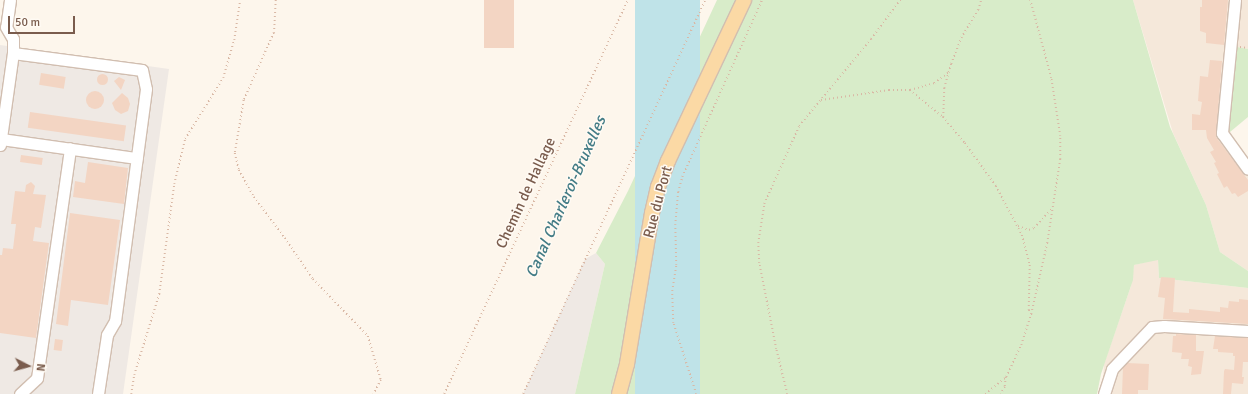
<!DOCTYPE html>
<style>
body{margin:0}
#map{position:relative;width:1248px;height:394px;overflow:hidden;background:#fdf6ec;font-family:Signika,sans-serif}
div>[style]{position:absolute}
.residential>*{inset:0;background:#f5e8da}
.industrial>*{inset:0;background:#efe9e4}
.green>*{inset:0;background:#d8ecc9}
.water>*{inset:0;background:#bfe3e8;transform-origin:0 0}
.building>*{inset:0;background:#f3d5c3;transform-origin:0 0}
.round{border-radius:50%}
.path>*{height:1.5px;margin-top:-0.75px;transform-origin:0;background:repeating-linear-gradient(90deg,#d9b8a5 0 1px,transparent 0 4px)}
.roads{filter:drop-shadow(1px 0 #d1beb0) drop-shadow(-1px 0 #d1beb0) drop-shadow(0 1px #d1beb0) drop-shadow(0 -1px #d1beb0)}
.minor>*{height:11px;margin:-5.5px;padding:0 5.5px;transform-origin:5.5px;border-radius:5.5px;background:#fff}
.major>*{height:14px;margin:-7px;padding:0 7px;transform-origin:7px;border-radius:7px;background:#fbd9a5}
span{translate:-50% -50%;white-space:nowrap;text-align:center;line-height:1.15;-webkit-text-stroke:3px #fffaf3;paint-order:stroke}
.street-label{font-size:15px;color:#7a5c4d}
.water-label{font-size:16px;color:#437c86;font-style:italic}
.north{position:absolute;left:8px;top:346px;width:40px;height:40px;-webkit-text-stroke:3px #fffaf3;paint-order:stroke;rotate:96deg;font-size:11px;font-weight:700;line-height:16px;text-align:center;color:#7a5c4d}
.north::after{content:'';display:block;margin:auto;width:14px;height:18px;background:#7a5c4d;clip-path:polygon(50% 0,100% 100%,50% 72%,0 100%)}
.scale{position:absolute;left:8px;top:16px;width:67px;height:18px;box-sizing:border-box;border:2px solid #7a5c4d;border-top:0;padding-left:5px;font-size:12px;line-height:14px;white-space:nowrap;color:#7a5c4d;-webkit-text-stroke:3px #fffaf3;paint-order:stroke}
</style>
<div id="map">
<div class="residential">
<div style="clip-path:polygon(1133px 0,1233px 0,1221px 135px,1248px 176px,1248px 271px,1220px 252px,1206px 205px,1173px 133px)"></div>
<div style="clip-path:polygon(1241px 0,1248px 0,1248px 49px,1237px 47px)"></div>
<div style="clip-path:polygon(1158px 259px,1159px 278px,1248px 288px,1248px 394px,1102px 394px,1104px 364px,1131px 286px,1134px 265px)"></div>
</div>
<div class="industrial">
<div style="clip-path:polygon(0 45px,169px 69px,123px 394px,0 394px)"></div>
<div style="clip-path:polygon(596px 253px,605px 264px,575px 394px,523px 394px,585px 259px)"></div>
</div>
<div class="green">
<div style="clip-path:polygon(717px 0,1133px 0,1170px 127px,1206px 205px,1220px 252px,1248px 271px,1248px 288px,1159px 278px,1158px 260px,1134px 265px,1133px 280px,1101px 374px,1097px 394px,575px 394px,605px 264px,596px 253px,628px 191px)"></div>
<div style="clip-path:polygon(1237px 47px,1248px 49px,1248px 117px,1230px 132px,1228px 129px)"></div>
</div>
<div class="water">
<div style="left:635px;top:0;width:65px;height:434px"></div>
</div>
<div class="building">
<div style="left:484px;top:0;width:30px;height:48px"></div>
<div style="clip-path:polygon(1202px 0,1228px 0,1224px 45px,1206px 43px,1206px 33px,1200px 31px,1200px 7px,1202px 7px)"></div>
<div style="clip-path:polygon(1210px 60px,1222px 61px,1216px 137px,1248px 180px,1248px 191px,1238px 197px,1235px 193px,1232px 194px,1227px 186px,1224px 188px,1217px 174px,1219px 173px,1214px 163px,1216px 162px,1210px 152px,1214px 150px,1207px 138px,1206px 130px,1192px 130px,1192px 114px,1200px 115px,1202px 102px,1198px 101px,1200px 76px,1208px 77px)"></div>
<div style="left:41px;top:73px;width:25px;height:12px;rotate:9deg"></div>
<div class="round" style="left:96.5px;top:73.5px;width:11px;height:11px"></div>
<div style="clip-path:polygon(119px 77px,125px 80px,121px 90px,114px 81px)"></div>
<div class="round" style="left:86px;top:91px;width:18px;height:18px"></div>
<div style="clip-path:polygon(122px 93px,128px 98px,130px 104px,128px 111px,121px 114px,115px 110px,112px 103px)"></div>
<div style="left:30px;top:112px;width:97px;height:16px;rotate:8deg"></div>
<div style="left:21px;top:155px;width:22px;height:7px;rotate:8deg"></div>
<div style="clip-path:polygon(88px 162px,128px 168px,124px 204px,73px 197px,75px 181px,85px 183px)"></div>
<div style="clip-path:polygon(31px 182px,35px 186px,33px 194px,46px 195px,41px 228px,35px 227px,33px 241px,49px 243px,36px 338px,0 333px,0 255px,2px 255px,3px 248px,13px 249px,16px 224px,11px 224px,15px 191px,25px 192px,26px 185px)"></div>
<div style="clip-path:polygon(70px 213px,120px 220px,108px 305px,71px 300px,68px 326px,56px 324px)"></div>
<div style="clip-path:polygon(1161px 277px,1175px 278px,1173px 312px,1189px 313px,1189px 309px,1220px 312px,1220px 307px,1228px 308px,1229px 301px,1239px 302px,1239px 299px,1248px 300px,1248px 324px,1163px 319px,1165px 298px,1158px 297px)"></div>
<div style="clip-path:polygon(1176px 334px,1196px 335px,1196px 351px,1204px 351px,1201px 374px,1191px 375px,1192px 367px,1188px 366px,1189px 359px,1181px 359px,1182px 353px,1172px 352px,1173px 336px,1176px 336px)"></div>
<div style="clip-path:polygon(1215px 336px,1248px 338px,1248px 362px,1243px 362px,1242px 377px,1244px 377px,1243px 384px,1232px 383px,1231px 394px,1223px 394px,1224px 371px,1225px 369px,1234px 370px,1235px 356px,1233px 356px,1233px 353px,1218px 352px,1218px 349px,1213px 349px)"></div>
<div style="left:55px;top:339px;width:8px;height:11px;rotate:7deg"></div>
<div style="clip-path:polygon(1127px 363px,1149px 364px,1148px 390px,1138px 390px,1138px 394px,1122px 394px,1123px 367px)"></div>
</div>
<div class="path">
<div style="left:276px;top:0;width:33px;rotate:93deg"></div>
<div style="left:274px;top:33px;width:73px;rotate:114.1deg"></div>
<div style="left:244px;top:100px;width:54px;rotate:99.6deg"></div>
<div style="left:235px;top:153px;width:17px;rotate:77deg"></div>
<div style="left:239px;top:170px;width:31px;rotate:61deg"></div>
<div style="left:254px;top:197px;width:51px;rotate:52.9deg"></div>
<div style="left:285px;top:238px;width:50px;rotate:55.7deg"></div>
<div style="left:313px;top:279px;width:79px;rotate:46deg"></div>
<div style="left:368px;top:336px;width:46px;rotate:73.5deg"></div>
<div style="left:381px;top:380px;width:16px;rotate:117deg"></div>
<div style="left:1240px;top:47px;width:8px;rotate:7deg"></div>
<div style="left:910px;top:90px;width:25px;rotate:-16deg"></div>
<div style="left:934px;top:83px;width:19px;rotate:-36deg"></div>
<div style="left:821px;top:100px;width:69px;rotate:-8.4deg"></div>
<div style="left:889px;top:90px;width:21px"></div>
<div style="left:910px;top:90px;width:43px;rotate:39.3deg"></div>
<div style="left:943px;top:117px;width:34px;rotate:50deg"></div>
<div style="left:965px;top:143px;width:53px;rotate:54.2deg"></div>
<div style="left:996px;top:186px;width:55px;rotate:62deg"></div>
<div style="left:1022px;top:235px;width:31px;rotate:75deg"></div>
<div style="left:1030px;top:265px;width:45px;rotate:91.3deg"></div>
<div style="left:1029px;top:310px;width:4px;rotate:63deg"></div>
<div style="left:1031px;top:314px;width:73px;rotate:-77.3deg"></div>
<div style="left:1047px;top:243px;width:85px;rotate:-81.2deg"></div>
<div style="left:1060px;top:159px;width:23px;rotate:-90deg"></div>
<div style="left:1060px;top:136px;width:59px;rotate:-98.8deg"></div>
<div style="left:1051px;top:78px;width:81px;rotate:-105.1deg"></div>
<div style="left:943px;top:117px;width:29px;rotate:-88deg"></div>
<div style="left:944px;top:88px;width:25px;rotate:-74deg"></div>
<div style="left:951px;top:64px;width:28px;rotate:-69deg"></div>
<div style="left:961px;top:38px;width:33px;rotate:-59deg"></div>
<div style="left:978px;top:10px;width:10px;rotate:-73deg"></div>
<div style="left:1018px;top:226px;width:12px;rotate:20deg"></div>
<div style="left:1029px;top:230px;width:5px;rotate:-22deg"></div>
<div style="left:1034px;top:228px;width:27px;rotate:-48deg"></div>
<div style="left:1006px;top:377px;width:35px;rotate:-65deg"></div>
<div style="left:1021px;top:345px;width:33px;rotate:-72deg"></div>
<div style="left:131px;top:394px;width:19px;rotate:-81deg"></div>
<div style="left:134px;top:375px;width:85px;rotate:-72.8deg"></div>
<div style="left:159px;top:294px;width:111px;rotate:-82.2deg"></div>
<div style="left:174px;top:184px;width:46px;rotate:-76.3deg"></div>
<div style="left:185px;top:139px;width:72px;rotate:-58.1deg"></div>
<div style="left:223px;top:78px;width:40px;rotate:-74deg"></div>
<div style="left:234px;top:40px;width:40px;rotate:-81.5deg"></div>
<div style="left:444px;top:394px;width:435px;rotate:-65deg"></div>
<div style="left:523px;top:394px;width:434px;rotate:-65.2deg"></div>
<div style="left:696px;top:394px;width:75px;rotate:-107.9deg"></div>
<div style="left:673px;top:323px;width:32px;rotate:-92deg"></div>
<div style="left:672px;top:291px;width:26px;rotate:-81deg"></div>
<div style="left:676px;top:265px;width:40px;rotate:-91.4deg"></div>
<div style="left:675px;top:225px;width:33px;rotate:-85deg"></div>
<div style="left:678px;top:192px;width:16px;rotate:-75deg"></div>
<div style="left:682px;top:177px;width:194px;rotate:-65.7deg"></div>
<div style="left:787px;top:394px;width:46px;rotate:-103.7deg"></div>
<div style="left:776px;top:349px;width:88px;rotate:-101.2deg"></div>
<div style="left:759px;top:263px;width:20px;rotate:-93deg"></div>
<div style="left:758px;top:243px;width:39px;rotate:-81deg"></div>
<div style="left:764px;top:204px;width:85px;rotate:-65.8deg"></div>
<div style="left:799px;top:126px;width:113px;rotate:-50.4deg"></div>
<div style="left:871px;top:39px;width:49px;rotate:-53.4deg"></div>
<div style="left:985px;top:394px;width:27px;rotate:-39deg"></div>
<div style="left:1006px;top:377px;width:10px;rotate:96deg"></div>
<div style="left:1005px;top:387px;width:8px;rotate:120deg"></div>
</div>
<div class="roads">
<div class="minor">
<div style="left:10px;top:0;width:27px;rotate:98deg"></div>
<div style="left:6px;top:27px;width:14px;rotate:60deg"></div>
<div style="left:13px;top:39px;width:14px;rotate:90deg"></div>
<div style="left:1235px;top:0;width:134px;rotate:95.6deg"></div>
<div style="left:1222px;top:133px;width:44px;rotate:54.2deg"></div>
<div style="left:1px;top:139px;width:137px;rotate:8deg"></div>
<div style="left:0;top:145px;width:93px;rotate:-82deg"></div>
<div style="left:13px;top:53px;width:130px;rotate:7.5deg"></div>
<div style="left:142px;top:70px;width:19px;rotate:78deg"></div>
<div style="left:146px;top:89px;width:234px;rotate:97.6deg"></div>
<div style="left:115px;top:321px;width:16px;rotate:120deg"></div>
<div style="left:107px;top:335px;width:60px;rotate:98.7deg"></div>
<div style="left:20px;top:394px;width:23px;rotate:-43deg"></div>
<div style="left:37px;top:378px;width:232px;rotate:-81.8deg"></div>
<div style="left:1104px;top:394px;width:26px;rotate:-72deg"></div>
<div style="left:1112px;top:369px;width:58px;rotate:-46.4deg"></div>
<div style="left:1152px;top:327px;width:12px;rotate:-5deg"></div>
<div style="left:1164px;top:326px;width:84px;rotate:3.4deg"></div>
</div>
<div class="major">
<div style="left:619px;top:394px;width:31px;rotate:-75deg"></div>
<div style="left:627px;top:364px;width:153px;rotate:-80.6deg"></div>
<div style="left:652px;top:213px;width:27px;rotate:-77deg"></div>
<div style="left:658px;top:187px;width:28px;rotate:-69deg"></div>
<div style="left:668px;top:161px;width:178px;rotate:-64.7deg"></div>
</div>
</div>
<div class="street-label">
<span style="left:526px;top:193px;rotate:-65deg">Chemin de Hallage</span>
<span style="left:658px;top:202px;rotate:-75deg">Rue du Port</span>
</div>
<div class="water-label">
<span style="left:566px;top:197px;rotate:-66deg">Canal Charleroi-Bruxelles</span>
</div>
<div class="north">N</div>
<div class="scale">50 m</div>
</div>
